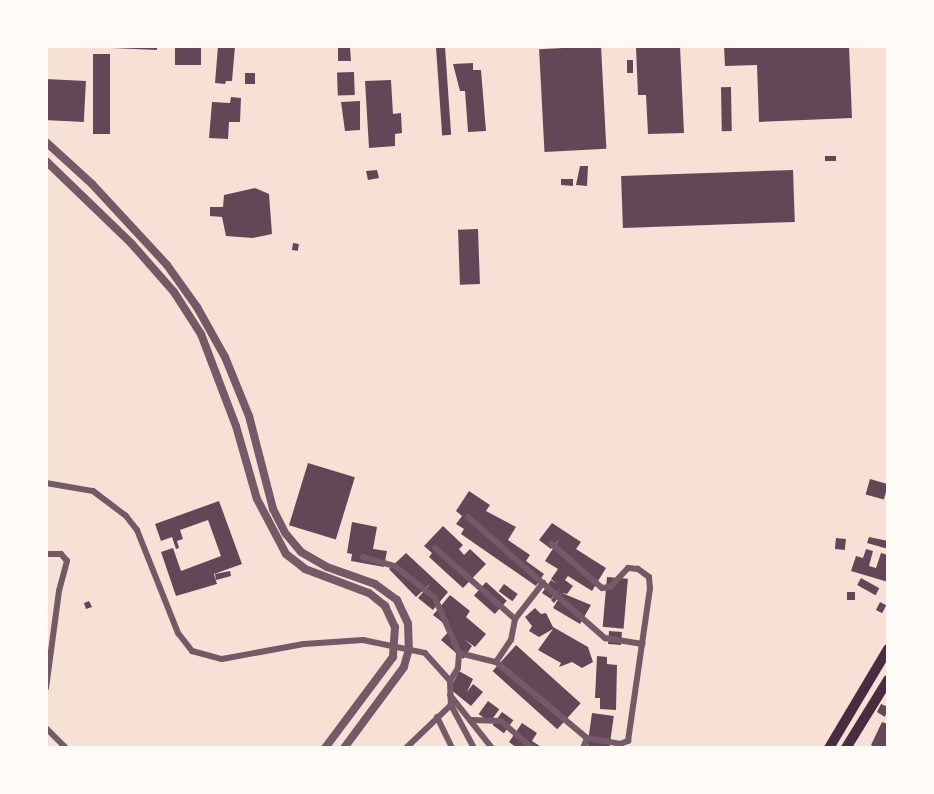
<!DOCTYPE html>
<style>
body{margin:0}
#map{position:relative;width:934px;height:794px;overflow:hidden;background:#f7e1d7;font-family:"Golos Text",sans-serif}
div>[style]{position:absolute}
.building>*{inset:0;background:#644757;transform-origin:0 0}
.minor>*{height:6px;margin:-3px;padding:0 3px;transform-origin:3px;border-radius:3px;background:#755966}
.tertiary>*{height:8px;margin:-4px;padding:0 4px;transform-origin:4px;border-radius:4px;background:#755966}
.trunk>*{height:10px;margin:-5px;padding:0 5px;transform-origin:5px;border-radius:5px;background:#4a2c40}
span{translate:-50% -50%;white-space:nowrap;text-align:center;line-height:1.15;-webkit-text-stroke:5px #fffaf5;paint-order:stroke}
.frame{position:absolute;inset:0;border:48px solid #fffaf5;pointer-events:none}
</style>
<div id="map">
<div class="building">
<div style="clip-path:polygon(112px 46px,157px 46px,157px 50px,112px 48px)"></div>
<div style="left:175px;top:46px;width:26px;height:19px"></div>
<div style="clip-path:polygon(218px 46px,235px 46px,232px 81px,226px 81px,225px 84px,215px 83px)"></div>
<div style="left:601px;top:46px;width:103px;height:62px;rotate:87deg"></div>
<div style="clip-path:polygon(643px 46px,680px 46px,684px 133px,648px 134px,646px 95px,638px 95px,636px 48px)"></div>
<div style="clip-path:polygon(724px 46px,849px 46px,852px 118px,759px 122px,757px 65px,725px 66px)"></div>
<div style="clip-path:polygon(350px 47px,351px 61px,338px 61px,338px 48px)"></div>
<div style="left:445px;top:47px;width:88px;height:9px;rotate:86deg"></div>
<div style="left:93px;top:54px;width:17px;height:80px"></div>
<div style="left:627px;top:60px;width:6px;height:13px"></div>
<div style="clip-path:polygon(473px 63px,473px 70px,481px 70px,486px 131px,468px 132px,465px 91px,460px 91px,453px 64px)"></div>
<div style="left:354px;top:72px;width:23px;height:17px;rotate:88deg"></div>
<div style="left:245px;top:73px;width:10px;height:11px"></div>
<div style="left:46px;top:79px;width:40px;height:41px;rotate:3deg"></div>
<div style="clip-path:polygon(391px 80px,393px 114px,401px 113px,402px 133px,395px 134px,395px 146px,369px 148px,365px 81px)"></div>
<div style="left:731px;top:87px;width:44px;height:10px;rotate:89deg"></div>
<div style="clip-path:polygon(231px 97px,241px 98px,240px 122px,229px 122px,228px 139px,209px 138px,212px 102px,230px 103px)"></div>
<div style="clip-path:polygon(360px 101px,360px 130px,345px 131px,341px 102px)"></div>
<div style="left:825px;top:156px;width:11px;height:5px"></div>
<div style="clip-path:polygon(580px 166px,588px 166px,587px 186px,576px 185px)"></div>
<div style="clip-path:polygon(377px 170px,379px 178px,368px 180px,366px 171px)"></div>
<div style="left:793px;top:170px;width:52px;height:172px;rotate:88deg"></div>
<div style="clip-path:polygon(561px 179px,573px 179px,573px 186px,561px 185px)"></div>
<div style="clip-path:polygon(255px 188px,269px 194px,272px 234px,253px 238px,226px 236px,222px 217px,210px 216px,210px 207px,223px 207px,224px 195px)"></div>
<div style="left:478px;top:229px;width:55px;height:20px;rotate:88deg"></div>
<div style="left:293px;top:243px;width:6px;height:7px;rotate:9deg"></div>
<div style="left:308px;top:463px;width:49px;height:65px;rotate:17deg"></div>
<div style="left:870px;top:479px;width:19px;height:16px;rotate:16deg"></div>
<div style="clip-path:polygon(469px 491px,490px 505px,486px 511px,516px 527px,508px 540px,530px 555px,526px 561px,544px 574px,536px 586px,461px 534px,464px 529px,456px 524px,462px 516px,456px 511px)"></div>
<div style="clip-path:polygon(219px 501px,242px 564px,214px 574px,217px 584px,176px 596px,161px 552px,173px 548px,181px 571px,221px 556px,208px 520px,180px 530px,183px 539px,177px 541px,179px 548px,176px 549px,172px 537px,161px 541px,155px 524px)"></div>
<div style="clip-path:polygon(352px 522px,377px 527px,373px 549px,387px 551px,384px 567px,351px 561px,352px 554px,347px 553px)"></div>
<div style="clip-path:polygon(552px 523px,581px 542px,576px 549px,606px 568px,592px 591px,568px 576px,565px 580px,573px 586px,567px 594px,562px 593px,591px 605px,580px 624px,553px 608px,562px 593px,554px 603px,551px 600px,561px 587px,551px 599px,542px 593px,551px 580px,557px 584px,551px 579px,558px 569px,545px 561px,559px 539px,551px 549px,539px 540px)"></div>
<div style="clip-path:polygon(443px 526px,463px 545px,459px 549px,464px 555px,470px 549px,486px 564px,463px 588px,429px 557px,432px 553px,424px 546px)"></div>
<div style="clip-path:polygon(869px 537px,888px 541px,888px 549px,867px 543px)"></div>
<div style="left:836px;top:538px;width:10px;height:11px;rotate:6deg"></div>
<div style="clip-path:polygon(866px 549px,873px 551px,869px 566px,876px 568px,881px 553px,888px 555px,888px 582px,851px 571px,856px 556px,863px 558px)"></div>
<div style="clip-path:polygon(406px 553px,448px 592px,433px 610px,418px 598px,430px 584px,416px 597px,389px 569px)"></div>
<div style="clip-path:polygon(230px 571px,231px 576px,216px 580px,215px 574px)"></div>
<div style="left:607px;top:577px;width:21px;height:50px;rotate:5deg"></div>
<div style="left:861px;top:578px;width:21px;height:8px;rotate:29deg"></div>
<div style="left:486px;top:582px;width:28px;height:18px;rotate:42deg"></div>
<div style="left:504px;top:584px;width:17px;height:9px;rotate:36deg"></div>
<div style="left:847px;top:592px;width:8px;height:8px"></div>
<div style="clip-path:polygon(450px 595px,470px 611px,466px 617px,486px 634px,475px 647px,464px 639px,472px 646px,463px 659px,441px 640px,451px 629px,433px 615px)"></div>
<div style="clip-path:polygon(89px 601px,92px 607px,86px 609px,84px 603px)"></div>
<div style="left:880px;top:602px;width:7px;height:9px;rotate:27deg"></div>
<div style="clip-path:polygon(535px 608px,541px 614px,546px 613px,553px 627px,588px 647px,593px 662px,582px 668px,572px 662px,559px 667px,561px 663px,538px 650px,553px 629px,539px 637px,529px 631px,532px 626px,525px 617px)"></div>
<div style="left:609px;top:631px;width:13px;height:13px;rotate:4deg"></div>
<div style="left:516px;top:645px;width:87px;height:35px;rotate:42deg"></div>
<div style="clip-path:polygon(597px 656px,607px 657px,607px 664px,617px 665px,616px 710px,600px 709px,600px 698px,595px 698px)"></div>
<div style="clip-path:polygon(459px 671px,473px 679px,467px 692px,473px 684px,483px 692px,471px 706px,450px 689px)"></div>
<div style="left:488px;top:701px;width:14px;height:16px;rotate:36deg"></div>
<div style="clip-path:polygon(881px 704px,888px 707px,885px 717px,877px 712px)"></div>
<div style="left:502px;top:712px;width:14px;height:16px;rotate:36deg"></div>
<div style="left:592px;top:713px;width:22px;height:33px;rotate:8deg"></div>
<div style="clip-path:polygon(882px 722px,888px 724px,888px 748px,876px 748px,871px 745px)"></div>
<div style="clip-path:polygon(522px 723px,537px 733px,532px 741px,543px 748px,517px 748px,509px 742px)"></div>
</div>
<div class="minor">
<div style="left:46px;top:483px;width:48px;rotate:9.7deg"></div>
<div style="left:93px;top:491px;width:41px;rotate:37.1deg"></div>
<div style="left:126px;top:516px;width:18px;rotate:52deg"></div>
<div style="left:137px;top:530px;width:111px;rotate:68.3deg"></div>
<div style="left:178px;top:633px;width:23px;rotate:52deg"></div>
<div style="left:192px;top:651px;width:31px;rotate:15deg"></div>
<div style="left:222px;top:659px;width:83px;rotate:-10.4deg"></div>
<div style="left:304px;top:644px;width:59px;rotate:-3.9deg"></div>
<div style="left:363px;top:640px;width:63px;rotate:11.8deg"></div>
<div style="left:425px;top:653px;width:38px;rotate:48deg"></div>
<div style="left:450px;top:681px;width:24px;rotate:88deg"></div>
<div style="left:451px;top:705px;width:49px;rotate:61.9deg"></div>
<div style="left:468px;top:517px;width:183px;rotate:41.5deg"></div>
<div style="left:605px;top:638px;width:38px;rotate:9deg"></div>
<div style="left:435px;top:548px;width:107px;rotate:41.6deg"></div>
<div style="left:46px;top:554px;width:15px"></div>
<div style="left:61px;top:554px;width:9px;rotate:49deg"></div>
<div style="left:67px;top:561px;width:31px;rotate:105deg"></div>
<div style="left:59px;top:591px;width:98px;rotate:97.6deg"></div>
<div style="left:363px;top:557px;width:33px;rotate:16deg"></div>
<div style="left:395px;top:566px;width:51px;rotate:38.7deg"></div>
<div style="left:435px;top:598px;width:60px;rotate:66.4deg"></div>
<div style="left:459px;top:653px;width:15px;rotate:94deg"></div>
<div style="left:458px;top:668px;width:15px;rotate:122deg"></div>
<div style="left:459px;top:653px;width:38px;rotate:14deg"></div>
<div style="left:496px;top:662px;width:119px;rotate:39.9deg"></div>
<div style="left:587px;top:738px;width:34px;rotate:10deg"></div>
<div style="left:620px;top:744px;width:9px;rotate:-21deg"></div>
<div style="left:628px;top:741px;width:154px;rotate:-81.8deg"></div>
<div style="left:650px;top:589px;width:12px;rotate:-95deg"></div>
<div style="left:649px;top:577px;width:14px;rotate:-144deg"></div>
<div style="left:638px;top:569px;width:10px;rotate:-174deg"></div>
<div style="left:628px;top:568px;width:26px;rotate:133deg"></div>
<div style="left:610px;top:587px;width:8px;rotate:173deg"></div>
<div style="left:602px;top:588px;width:67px;rotate:-138.7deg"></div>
<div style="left:496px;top:662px;width:27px;rotate:-56deg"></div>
<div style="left:511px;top:640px;width:21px;rotate:-79deg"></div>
<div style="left:515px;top:619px;width:46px;rotate:-52.1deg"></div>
<div style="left:450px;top:695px;width:68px;rotate:51.6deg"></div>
<div style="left:437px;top:717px;width:34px;rotate:64deg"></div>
<div style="left:472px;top:720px;width:29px;rotate:2deg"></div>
<div style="left:501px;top:721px;width:41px;rotate:41.1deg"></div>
<div style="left:46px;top:728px;width:28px;rotate:45deg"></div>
<div style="left:406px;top:748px;width:62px;rotate:-43.7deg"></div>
<div style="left:583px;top:748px;width:11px;rotate:-68deg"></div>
</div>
<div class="tertiary">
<div style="left:46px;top:142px;width:62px;rotate:42.4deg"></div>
<div style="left:92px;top:184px;width:110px;rotate:47.2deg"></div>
<div style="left:167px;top:265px;width:52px;rotate:54.5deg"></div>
<div style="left:197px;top:307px;width:57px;rotate:60.8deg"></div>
<div style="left:225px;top:357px;width:64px;rotate:67.9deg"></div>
<div style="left:249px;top:416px;width:96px;rotate:75.5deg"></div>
<div style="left:273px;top:509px;width:28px;rotate:63deg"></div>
<div style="left:286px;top:534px;width:23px;rotate:50deg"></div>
<div style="left:301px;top:552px;width:30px;rotate:30deg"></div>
<div style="left:327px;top:567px;width:51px;rotate:19.5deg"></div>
<div style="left:375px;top:584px;width:27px;rotate:36deg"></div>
<div style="left:397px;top:600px;width:26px;rotate:65deg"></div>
<div style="left:408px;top:624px;width:25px;rotate:88deg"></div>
<div style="left:409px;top:649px;width:19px;rotate:106deg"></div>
<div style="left:404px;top:667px;width:101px;rotate:126.5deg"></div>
<div style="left:46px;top:161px;width:118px;rotate:44deg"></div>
<div style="left:131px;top:243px;width:65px;rotate:48.7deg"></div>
<div style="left:174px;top:292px;width:50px;rotate:57.3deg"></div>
<div style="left:201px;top:334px;width:98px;rotate:69.2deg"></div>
<div style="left:236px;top:426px;width:76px;rotate:74deg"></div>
<div style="left:257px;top:499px;width:62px;rotate:62.2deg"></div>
<div style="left:286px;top:554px;width:24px;rotate:38deg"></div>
<div style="left:305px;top:569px;width:68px;rotate:20.6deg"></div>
<div style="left:369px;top:593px;width:21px;rotate:39deg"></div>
<div style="left:385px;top:606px;width:23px;rotate:65deg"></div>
<div style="left:395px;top:627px;width:30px;rotate:94deg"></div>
<div style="left:393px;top:657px;width:114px;rotate:126.8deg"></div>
</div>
<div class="trunk">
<div style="left:829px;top:748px;width:115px;rotate:-59.2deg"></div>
<div style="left:846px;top:748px;width:80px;rotate:-58.3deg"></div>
</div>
<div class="frame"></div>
</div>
